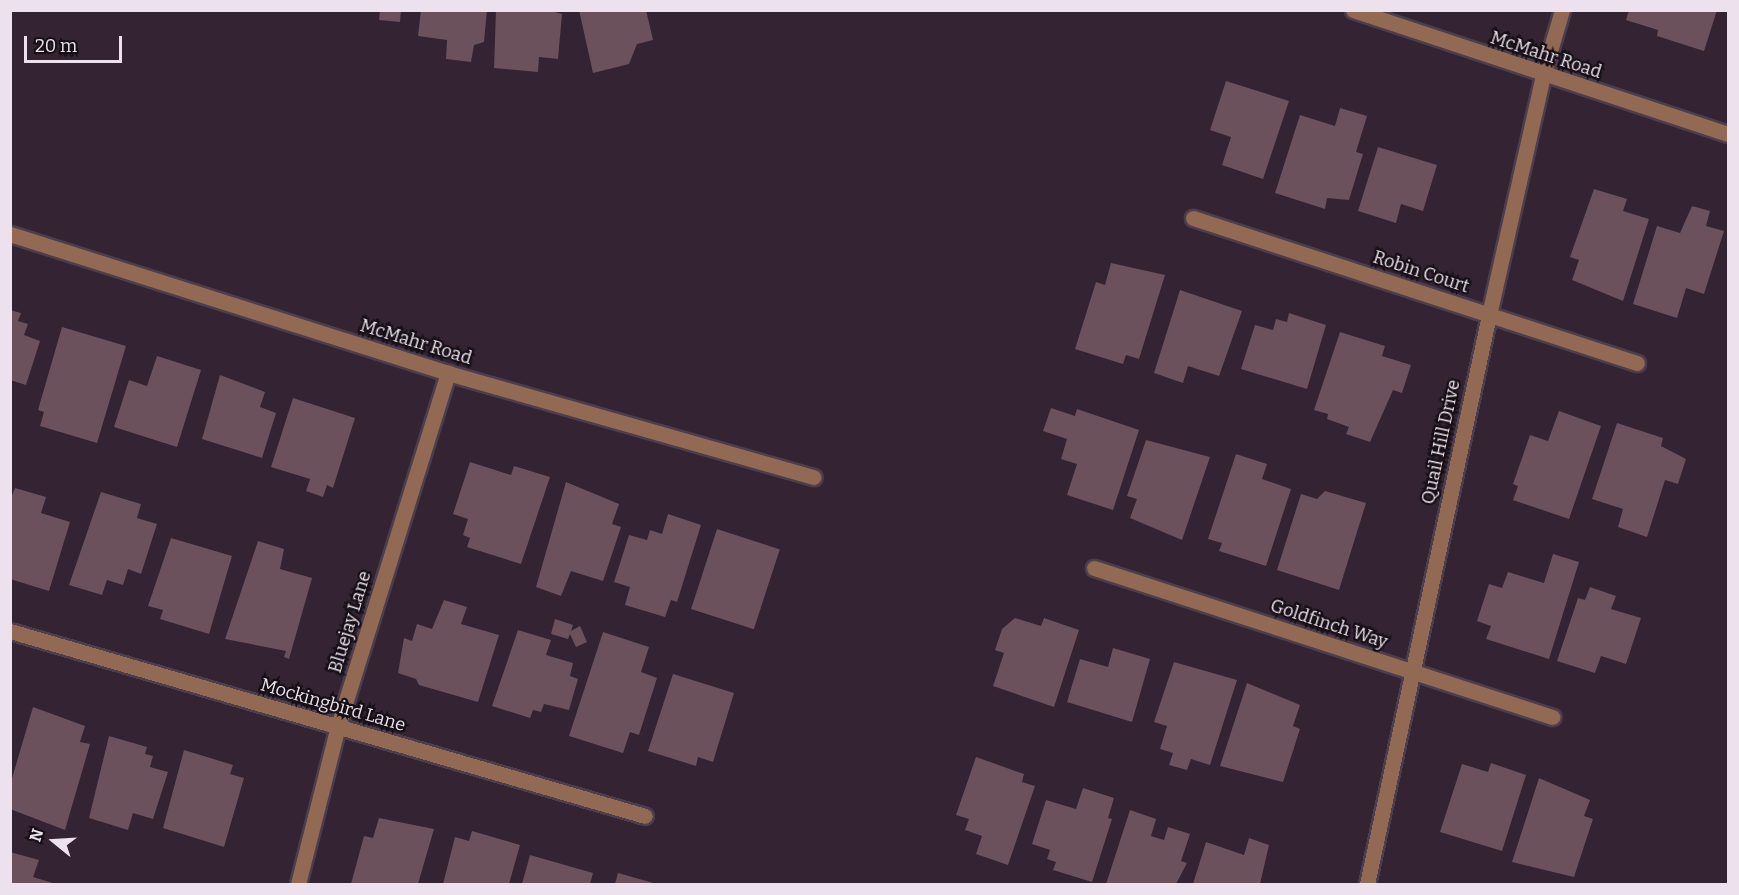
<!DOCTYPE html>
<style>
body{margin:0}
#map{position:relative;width:1739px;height:895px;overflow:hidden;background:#332333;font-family:Bitter,serif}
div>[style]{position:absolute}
.building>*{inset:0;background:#6a515c;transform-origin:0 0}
.roads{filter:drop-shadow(2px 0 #4d3e4d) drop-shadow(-2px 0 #4d3e4d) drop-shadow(0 2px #4d3e4d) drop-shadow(0 -2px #4d3e4d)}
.minor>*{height:15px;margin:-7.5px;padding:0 7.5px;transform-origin:7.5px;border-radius:7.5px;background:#926a53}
span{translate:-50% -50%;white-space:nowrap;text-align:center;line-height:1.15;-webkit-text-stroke:4.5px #160f16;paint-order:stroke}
.street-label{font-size:18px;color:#ece1ec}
.frame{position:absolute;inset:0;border:12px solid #ece1ec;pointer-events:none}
.north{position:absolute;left:24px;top:811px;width:60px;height:60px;-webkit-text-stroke:4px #160f16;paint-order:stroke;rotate:288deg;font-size:16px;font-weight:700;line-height:24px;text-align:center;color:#ece1ec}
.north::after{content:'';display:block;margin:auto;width:21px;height:27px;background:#ece1ec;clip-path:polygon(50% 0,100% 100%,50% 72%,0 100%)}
.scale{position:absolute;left:24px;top:36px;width:98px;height:27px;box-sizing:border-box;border:3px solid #ece1ec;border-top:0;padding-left:8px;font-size:18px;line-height:21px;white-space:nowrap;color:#ece1ec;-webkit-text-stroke:4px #160f16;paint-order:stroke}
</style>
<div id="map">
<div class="building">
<div style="clip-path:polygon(380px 10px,401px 10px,400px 22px,379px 20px)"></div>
<div style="clip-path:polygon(421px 10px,487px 10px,484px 42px,474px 45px,471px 62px,446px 59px,447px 40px,418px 36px)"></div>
<div style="clip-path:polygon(496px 10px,547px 10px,562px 14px,558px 59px,539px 57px,538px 72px,494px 68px)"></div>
<div style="clip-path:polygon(579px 10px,646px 10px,653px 40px,637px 44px,629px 64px,593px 73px)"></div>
<div style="clip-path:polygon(1629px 10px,1717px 10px,1704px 51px,1657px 36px,1658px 30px,1626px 20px)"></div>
<div style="clip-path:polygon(1226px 81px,1289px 101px,1263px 179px,1222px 165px,1231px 137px,1210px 130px)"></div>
<div style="clip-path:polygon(1340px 108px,1367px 116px,1356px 152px,1363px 154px,1349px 200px,1327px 198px,1325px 209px,1275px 193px,1300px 115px,1335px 126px)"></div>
<div style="clip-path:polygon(1378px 147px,1437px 165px,1423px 211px,1401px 204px,1396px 223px,1358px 211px)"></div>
<div style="clip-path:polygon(1594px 189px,1627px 199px,1623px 211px,1649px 219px,1623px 301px,1572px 280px,1579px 260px,1570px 257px)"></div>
<div style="clip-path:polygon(1692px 206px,1710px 211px,1706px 226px,1724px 231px,1704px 294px,1686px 288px,1677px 318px,1633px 304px,1657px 226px,1680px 233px)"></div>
<div style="clip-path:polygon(1111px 263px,1165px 275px,1139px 359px,1126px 355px,1123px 364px,1075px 349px,1096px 282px,1105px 285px)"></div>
<div style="clip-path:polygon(1180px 290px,1242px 311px,1219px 376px,1188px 366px,1183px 383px,1154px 373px)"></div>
<div style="clip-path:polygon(10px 310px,21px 313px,18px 321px,28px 324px,24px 335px,40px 341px,26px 385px,10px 380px)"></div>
<div style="clip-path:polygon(1289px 313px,1326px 325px,1307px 389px,1241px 369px,1255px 325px,1273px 330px,1276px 319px,1287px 322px)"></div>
<div style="clip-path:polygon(62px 327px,126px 346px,97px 443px,40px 426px,44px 412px,38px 410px)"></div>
<div style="clip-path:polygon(1340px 332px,1385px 346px,1382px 356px,1411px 365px,1402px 393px,1393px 390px,1370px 442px,1346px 434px,1349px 427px,1327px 419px,1328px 414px,1314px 410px)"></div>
<div style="clip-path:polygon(157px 356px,201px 370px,177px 447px,114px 427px,129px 380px,147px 386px)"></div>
<div style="clip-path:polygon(220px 375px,265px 392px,260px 407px,276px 413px,262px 458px,202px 439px)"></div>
<div style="clip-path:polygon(293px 398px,355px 418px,333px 488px,327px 485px,323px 497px,306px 491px,310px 479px,271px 467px)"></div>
<div style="clip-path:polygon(1051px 408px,1075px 416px,1077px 409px,1139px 430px,1113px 510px,1067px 495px,1077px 464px,1061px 459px,1067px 439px,1043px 431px)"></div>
<div style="clip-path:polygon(1559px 411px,1601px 426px,1569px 519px,1513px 500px,1518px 486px,1513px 484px,1530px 435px,1548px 441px)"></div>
<div style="clip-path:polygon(1617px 423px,1663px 438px,1661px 446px,1686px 459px,1678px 484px,1665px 480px,1647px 537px,1618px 527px,1623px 509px,1592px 499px)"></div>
<div style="clip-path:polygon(1146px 440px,1210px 457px,1182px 540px,1130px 518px,1137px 499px,1127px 496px)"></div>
<div style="clip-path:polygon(1236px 454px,1267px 464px,1262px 479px,1291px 489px,1266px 566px,1219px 551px,1222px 543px,1208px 539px)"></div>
<div style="clip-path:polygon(470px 462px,511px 475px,514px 466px,550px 477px,521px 564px,467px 547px,470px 538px,463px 535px,468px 519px,453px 514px)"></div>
<div style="clip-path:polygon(566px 482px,619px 504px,612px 524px,621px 527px,603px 581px,571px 571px,561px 596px,536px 587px)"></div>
<div style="clip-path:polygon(15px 488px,46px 497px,41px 513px,70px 522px,49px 591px,10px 579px,10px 500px)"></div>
<div style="clip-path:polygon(1325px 491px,1366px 503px,1339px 590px,1277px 570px,1301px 494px,1317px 499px)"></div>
<div style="clip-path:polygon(101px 492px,141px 504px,137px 518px,157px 524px,141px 574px,128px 569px,123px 585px,107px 580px,102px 595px,69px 585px)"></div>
<div style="clip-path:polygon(668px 514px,701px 525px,677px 602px,671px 600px,665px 617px,625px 605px,630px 587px,614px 582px,629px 535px,647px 540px,650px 530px,662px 534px)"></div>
<div style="left:717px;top:529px;width:66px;height:84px;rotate:18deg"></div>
<div style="clip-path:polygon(171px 538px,232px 556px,209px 634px,160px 619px,163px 610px,148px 606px)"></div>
<div style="clip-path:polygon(258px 541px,284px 549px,280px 569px,312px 578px,289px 659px,284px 657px,286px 651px,225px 639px)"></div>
<div style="clip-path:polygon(1553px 554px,1579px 562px,1549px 659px,1486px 639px,1491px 626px,1477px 621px,1489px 584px,1502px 588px,1508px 572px,1544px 583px)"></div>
<div style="clip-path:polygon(1590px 587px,1616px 596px,1611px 609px,1641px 618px,1626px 664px,1601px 656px,1595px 673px,1557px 661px,1578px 598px,1585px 600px)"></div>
<div style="clip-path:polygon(444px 600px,467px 607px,461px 624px,499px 635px,478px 702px,419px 685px,416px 679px,398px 673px,404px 638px,412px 641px,417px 624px,432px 629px)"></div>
<div style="clip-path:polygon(1015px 618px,1041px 626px,1044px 618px,1079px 630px,1054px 707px,993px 686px,1004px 653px,995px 650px,1002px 629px)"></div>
<div style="clip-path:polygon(555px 619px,573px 625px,571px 631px,580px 626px,587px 642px,576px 647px,570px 634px,568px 639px,551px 634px)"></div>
<div style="clip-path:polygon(518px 630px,551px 640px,546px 655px,573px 663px,570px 676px,578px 679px,569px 710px,544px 704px,541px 712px,533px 710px,530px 718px,492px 706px)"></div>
<div style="clip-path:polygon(603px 632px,649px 647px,641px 672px,657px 678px,639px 735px,630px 732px,623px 753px,569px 736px)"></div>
<div style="clip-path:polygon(1113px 648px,1150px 659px,1132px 722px,1067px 702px,1080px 659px,1108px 667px)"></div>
<div style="clip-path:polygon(1174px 662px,1237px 680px,1210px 765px,1191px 759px,1187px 770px,1169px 765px,1173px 753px,1160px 749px,1167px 726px,1154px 722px)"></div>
<div style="clip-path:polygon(673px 674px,734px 693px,713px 762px,698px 757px,696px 766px,648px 751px)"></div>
<div style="clip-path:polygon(1247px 683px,1300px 705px,1293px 726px,1300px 729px,1283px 782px,1220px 766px)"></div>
<div style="clip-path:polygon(33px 707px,85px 726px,80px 742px,90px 744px,65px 830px,10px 809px,10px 785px)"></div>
<div style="clip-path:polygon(109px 736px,147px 747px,145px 754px,153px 756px,150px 767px,168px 772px,153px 819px,133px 813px,128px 830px,89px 818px)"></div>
<div style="clip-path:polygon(184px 750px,233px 765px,230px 774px,244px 778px,224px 847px,163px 828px)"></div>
<div style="clip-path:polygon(976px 757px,1024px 774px,1022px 782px,1035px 786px,1008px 865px,976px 854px,982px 836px,965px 830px,969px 819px,956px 815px)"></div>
<div style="clip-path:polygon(1491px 763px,1526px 775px,1502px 851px,1440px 832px,1462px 764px,1488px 772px)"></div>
<div style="clip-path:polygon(1539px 778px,1590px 800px,1584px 816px,1593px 819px,1574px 877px,1512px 862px)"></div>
<div style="clip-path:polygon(1083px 788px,1114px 798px,1108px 818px,1112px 819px,1092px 882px,1053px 870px,1056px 862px,1047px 859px,1050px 850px,1032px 844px,1046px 800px,1076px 809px)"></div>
<div style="clip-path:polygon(1130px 810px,1156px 819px,1151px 836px,1164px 840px,1168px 827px,1190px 834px,1181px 861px,1187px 863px,1176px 884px,1106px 884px)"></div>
<div style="clip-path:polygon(379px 818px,434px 829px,418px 884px,351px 884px,364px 836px,373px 838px)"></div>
<div style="clip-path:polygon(472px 831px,520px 845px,509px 884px,443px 884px,455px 837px,469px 841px)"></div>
<div style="clip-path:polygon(1249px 838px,1269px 845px,1260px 884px,1193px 884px,1206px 842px,1244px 855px)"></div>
<div style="clip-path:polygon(10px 852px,39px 860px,33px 877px,56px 884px,10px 884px)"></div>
<div style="clip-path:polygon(530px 855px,593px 873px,590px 884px,522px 884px)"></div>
<div style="clip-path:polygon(618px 873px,657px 884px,615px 884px)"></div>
</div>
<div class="roads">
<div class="minor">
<div style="left:1353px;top:10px;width:395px;rotate:18.3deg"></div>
<div style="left:1193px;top:218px;width:467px;rotate:18.1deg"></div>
<div style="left:10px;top:234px;width:460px;rotate:17.6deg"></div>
<div style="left:448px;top:373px;width:380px;rotate:15.9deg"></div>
<div style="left:1094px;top:568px;width:482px;rotate:18deg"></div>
<div style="left:10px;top:631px;width:661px;rotate:16.24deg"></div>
<div style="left:298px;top:884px;width:163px;rotate:-75.8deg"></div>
<div style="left:338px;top:726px;width:370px;rotate:-72.7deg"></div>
<div style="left:1367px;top:884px;width:582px;rotate:-77.9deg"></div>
<div style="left:1489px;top:315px;width:246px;rotate:-77.3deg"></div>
<div style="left:1543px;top:75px;width:68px;rotate:-73.7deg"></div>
</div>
</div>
<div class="street-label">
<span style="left:1546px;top:55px;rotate:18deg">McMahr Road</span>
<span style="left:1421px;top:272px;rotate:18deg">Robin Court</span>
<span style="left:416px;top:342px;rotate:17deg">McMahr Road</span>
<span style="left:1441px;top:442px;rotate:-78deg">Quail Hill Drive</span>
<span style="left:350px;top:622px;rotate:-73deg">Bluejay Lane</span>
<span style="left:1329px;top:624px;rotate:18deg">Goldfinch Way</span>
<span style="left:333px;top:705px;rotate:16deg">Mockingbird Lane</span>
</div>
<div class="frame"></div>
<div class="north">N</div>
<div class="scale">20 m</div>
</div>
